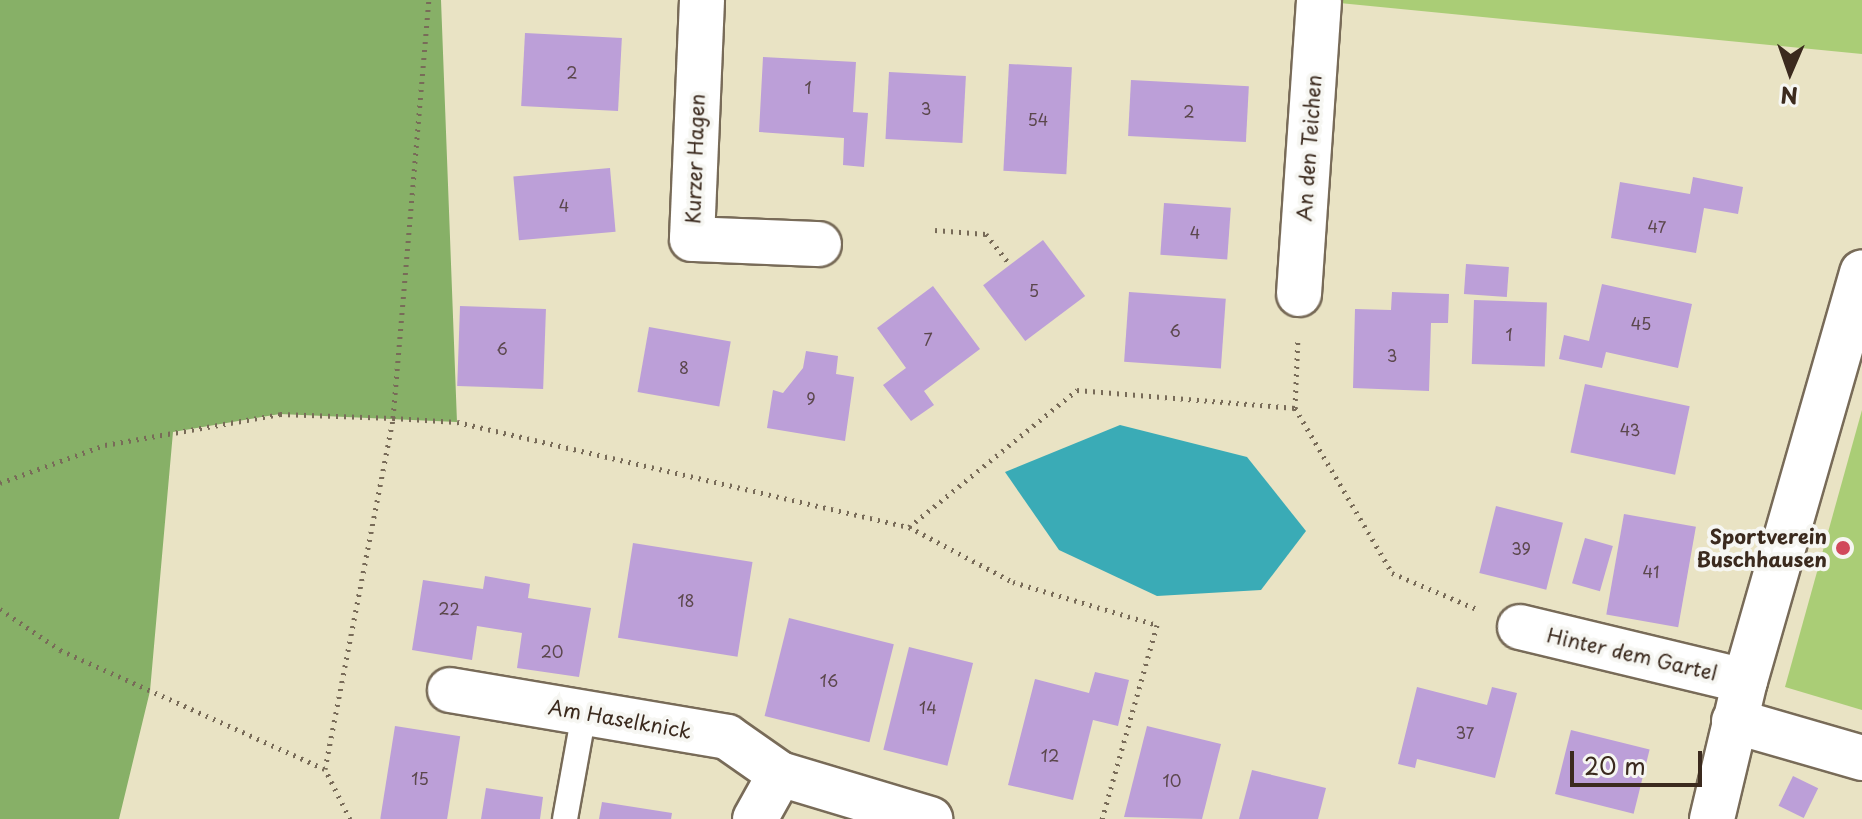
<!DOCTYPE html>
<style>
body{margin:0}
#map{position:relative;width:1862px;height:819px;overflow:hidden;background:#e9e3c4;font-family:"Playpen Sans",sans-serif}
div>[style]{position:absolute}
.green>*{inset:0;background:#aacd76}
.forest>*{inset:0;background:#87b067}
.water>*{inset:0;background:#3aabb6}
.building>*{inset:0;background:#bc9fd8;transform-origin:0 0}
.path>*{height:5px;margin-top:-2.5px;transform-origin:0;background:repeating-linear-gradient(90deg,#786b58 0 2px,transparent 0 8px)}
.roads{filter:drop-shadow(2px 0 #786b58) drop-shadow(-2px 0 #786b58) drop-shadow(0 2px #786b58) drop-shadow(0 -2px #786b58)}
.lane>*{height:24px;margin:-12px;padding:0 12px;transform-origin:12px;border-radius:12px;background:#fff}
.street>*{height:44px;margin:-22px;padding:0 22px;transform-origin:22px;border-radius:22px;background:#fff}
.dots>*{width:22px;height:22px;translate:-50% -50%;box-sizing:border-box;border:4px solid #f6f6f2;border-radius:50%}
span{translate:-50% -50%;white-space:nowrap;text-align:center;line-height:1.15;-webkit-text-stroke:8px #f6f6f2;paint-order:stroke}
.number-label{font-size:16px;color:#5b474c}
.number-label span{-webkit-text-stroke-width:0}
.street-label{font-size:20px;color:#3b2a1e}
.poi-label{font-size:20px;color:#3b2a1e;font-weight:700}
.right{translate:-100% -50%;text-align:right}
.north{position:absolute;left:1750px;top:32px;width:80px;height:80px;-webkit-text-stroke:6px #f6f6f2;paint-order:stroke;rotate:182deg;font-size:22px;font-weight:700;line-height:32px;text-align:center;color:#3b2a1e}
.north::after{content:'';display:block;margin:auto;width:28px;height:36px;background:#3b2a1e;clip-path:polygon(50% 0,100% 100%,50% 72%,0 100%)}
.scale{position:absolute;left:1570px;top:751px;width:132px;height:36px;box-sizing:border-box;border:4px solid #3b2a1e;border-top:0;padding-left:10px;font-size:24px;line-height:28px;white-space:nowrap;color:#3b2a1e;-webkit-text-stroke:6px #f6f6f2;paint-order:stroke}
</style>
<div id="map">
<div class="green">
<div style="clip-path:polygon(1318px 0,1862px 0,1862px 54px,1319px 1px)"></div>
<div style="clip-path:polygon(1862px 410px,1862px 710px,1785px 687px)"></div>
</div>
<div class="forest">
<div style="clip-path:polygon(0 0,441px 0,457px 422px,280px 414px,173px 432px,150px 691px,119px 819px,0 819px)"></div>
</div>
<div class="water">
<div style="clip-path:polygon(1120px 425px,1247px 457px,1306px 531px,1261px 590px,1157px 596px,1059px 550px,1005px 472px)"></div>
</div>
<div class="building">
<div style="left:525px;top:33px;width:97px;height:73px;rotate:3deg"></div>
<div style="clip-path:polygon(763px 57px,856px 62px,853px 112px,868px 113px,864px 167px,843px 165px,844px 138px,759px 132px)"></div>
<div style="left:1009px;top:64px;width:63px;height:107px;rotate:3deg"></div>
<div style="left:889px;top:72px;width:77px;height:67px;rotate:3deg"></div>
<div style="left:1131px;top:80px;width:118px;height:56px;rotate:3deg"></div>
<div style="left:610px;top:168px;width:64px;height:97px;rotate:85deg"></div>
<div style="clip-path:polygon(1693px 177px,1743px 187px,1738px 214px,1704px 208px,1696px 253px,1611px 238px,1620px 182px,1690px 194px)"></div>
<div style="left:1164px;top:203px;width:67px;height:52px;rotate:4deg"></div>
<div style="left:1043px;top:240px;width:70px;height:75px;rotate:53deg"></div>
<div style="left:1466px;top:264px;width:43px;height:30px;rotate:4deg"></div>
<div style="clip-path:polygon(1602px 284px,1692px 304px,1678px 368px,1606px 352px,1602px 368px,1559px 359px,1564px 335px,1589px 341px)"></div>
<div style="clip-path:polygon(933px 286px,980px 349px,924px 391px,934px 405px,911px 421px,883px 385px,906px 368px,877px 328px)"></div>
<div style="left:1129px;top:292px;width:97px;height:70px;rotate:4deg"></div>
<div style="clip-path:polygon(1392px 292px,1449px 294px,1448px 323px,1431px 323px,1429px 391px,1353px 388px,1355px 309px,1391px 310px)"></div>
<div style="left:1474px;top:300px;width:73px;height:64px;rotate:2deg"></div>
<div style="left:460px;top:306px;width:86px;height:80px;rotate:2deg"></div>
<div style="left:649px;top:327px;width:83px;height:66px;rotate:10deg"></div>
<div style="clip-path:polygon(806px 351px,838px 356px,836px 374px,854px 377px,845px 441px,767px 428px,773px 390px,783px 393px,803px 368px)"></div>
<div style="left:1585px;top:384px;width:107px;height:70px;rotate:12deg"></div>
<div style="left:1496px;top:506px;width:69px;height:69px;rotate:14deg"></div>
<div style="left:1624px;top:514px;width:73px;height:102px;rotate:10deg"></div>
<div style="left:1585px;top:538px;width:29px;height:47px;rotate:16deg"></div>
<div style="left:633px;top:543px;width:121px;height:96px;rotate:9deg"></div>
<div style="clip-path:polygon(485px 576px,530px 584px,528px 598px,591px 608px,579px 677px,517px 668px,522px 633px,477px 626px,472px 660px,412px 650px,423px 580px,483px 589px)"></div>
<div style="left:789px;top:618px;width:108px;height:101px;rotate:14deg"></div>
<div style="left:909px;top:647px;width:66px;height:106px;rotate:14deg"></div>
<div style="clip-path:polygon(1095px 672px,1129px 680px,1118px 726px,1093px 720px,1073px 800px,1008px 785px,1035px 679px,1089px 693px)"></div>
<div style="clip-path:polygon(1417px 687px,1487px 705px,1492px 687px,1517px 693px,1495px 778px,1417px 759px,1415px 768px,1398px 764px)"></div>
<div style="left:395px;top:726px;width:66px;height:94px;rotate:9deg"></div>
<div style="clip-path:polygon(1147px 726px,1221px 744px,1202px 819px,1124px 817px)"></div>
<div style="left:1571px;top:730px;width:81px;height:66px;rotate:14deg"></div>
<div style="clip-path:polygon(1252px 770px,1326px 788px,1318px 819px,1239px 819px)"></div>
<div style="left:1793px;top:776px;width:28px;height:33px;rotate:26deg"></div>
<div style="clip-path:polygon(486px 788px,543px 797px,540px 819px,481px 819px)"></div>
<div style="clip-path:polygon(602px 802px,672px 813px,671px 819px,599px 819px)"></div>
</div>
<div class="path">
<div style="left:935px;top:230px;width:51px;rotate:4.5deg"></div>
<div style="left:986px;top:234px;width:39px;rotate:52deg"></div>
<div style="left:1295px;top:408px;width:71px;rotate:-87.6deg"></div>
<div style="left:0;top:483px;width:112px;rotate:-19.9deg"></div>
<div style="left:105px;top:445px;width:178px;rotate:-10deg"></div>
<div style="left:280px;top:414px;width:113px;rotate:2deg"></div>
<div style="left:393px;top:418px;width:64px;rotate:3.6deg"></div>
<div style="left:457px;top:422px;width:464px;rotate:13.1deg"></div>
<div style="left:909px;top:527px;width:217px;rotate:-39.2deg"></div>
<div style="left:1077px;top:390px;width:219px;rotate:4.7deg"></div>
<div style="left:1295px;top:408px;width:191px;rotate:59.5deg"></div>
<div style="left:1392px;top:573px;width:95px;rotate:23deg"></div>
<div style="left:909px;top:527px;width:118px;rotate:27.9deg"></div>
<div style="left:1013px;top:582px;width:150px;rotate:16.6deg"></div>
<div style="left:1157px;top:625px;width:202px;rotate:105.8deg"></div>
<div style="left:0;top:609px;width:73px;rotate:34.3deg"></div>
<div style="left:60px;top:650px;width:290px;rotate:24.2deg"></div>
<div style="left:350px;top:819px;width:56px;rotate:-116.6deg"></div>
<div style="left:325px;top:769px;width:358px;rotate:-79deg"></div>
<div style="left:393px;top:418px;width:420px;rotate:-85.1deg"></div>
</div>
<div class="roads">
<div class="lane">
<div style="left:565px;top:819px;width:108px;rotate:-79.8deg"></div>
</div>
<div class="street">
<div style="left:702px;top:0;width:239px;rotate:92.4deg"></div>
<div style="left:692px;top:239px;width:127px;rotate:2.3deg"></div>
<div style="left:1299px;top:294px;width:294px;rotate:-86.1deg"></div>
<div style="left:1520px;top:627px;width:231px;rotate:13.5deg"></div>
<div style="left:450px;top:690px;width:281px;rotate:9.6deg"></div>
<div style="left:727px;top:737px;width:65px;rotate:34.9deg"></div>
<div style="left:780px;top:774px;width:157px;rotate:16.7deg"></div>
<div style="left:1734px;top:721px;width:133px;rotate:16.1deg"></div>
<div style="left:755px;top:819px;width:51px;rotate:-60.9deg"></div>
<div style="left:1712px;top:819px;width:142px;rotate:-76.6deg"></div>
<div style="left:1745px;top:681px;width:425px;rotate:-74deg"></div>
</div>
</div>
<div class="dots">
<div style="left:1843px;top:548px;background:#d1495b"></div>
</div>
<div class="number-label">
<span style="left:572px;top:72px">2</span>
<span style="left:808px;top:87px">1</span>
<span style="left:926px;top:108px">3</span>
<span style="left:1189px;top:111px">2</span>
<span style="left:1038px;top:119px">54</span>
<span style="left:564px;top:205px">4</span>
<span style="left:1657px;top:226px">47</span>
<span style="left:1195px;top:232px">4</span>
<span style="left:1034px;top:290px">5</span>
<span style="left:1641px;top:323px">45</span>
<span style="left:1175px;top:330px">6</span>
<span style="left:1509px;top:334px">1</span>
<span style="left:928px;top:339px">7</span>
<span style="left:502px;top:348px">6</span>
<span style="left:1392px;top:355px">3</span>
<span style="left:684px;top:367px">8</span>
<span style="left:811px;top:398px">9</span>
<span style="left:1630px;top:429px">43</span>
<span style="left:1521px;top:548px">39</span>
<span style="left:1651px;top:571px">41</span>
<span style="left:686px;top:600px">18</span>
<span style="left:449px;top:608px">22</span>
<span style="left:552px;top:651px">20</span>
<span style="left:829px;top:680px">16</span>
<span style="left:928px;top:707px">14</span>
<span style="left:1465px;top:732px">37</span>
<span style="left:1050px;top:755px">12</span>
<span style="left:420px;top:778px">15</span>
<span style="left:1172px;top:780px">10</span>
</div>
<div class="street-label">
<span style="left:1309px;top:148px;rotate:-86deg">An den Teichen</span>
<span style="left:695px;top:159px;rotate:-88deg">Kurzer Hagen</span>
<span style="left:1632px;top:654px;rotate:13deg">Hinter dem Gartel</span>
<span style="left:620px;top:719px;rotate:10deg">Am Haselknick</span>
</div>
<div class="poi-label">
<span class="right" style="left:1827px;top:548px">Sportverein<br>Buschhausen</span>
</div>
<div class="north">N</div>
<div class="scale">20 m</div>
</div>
